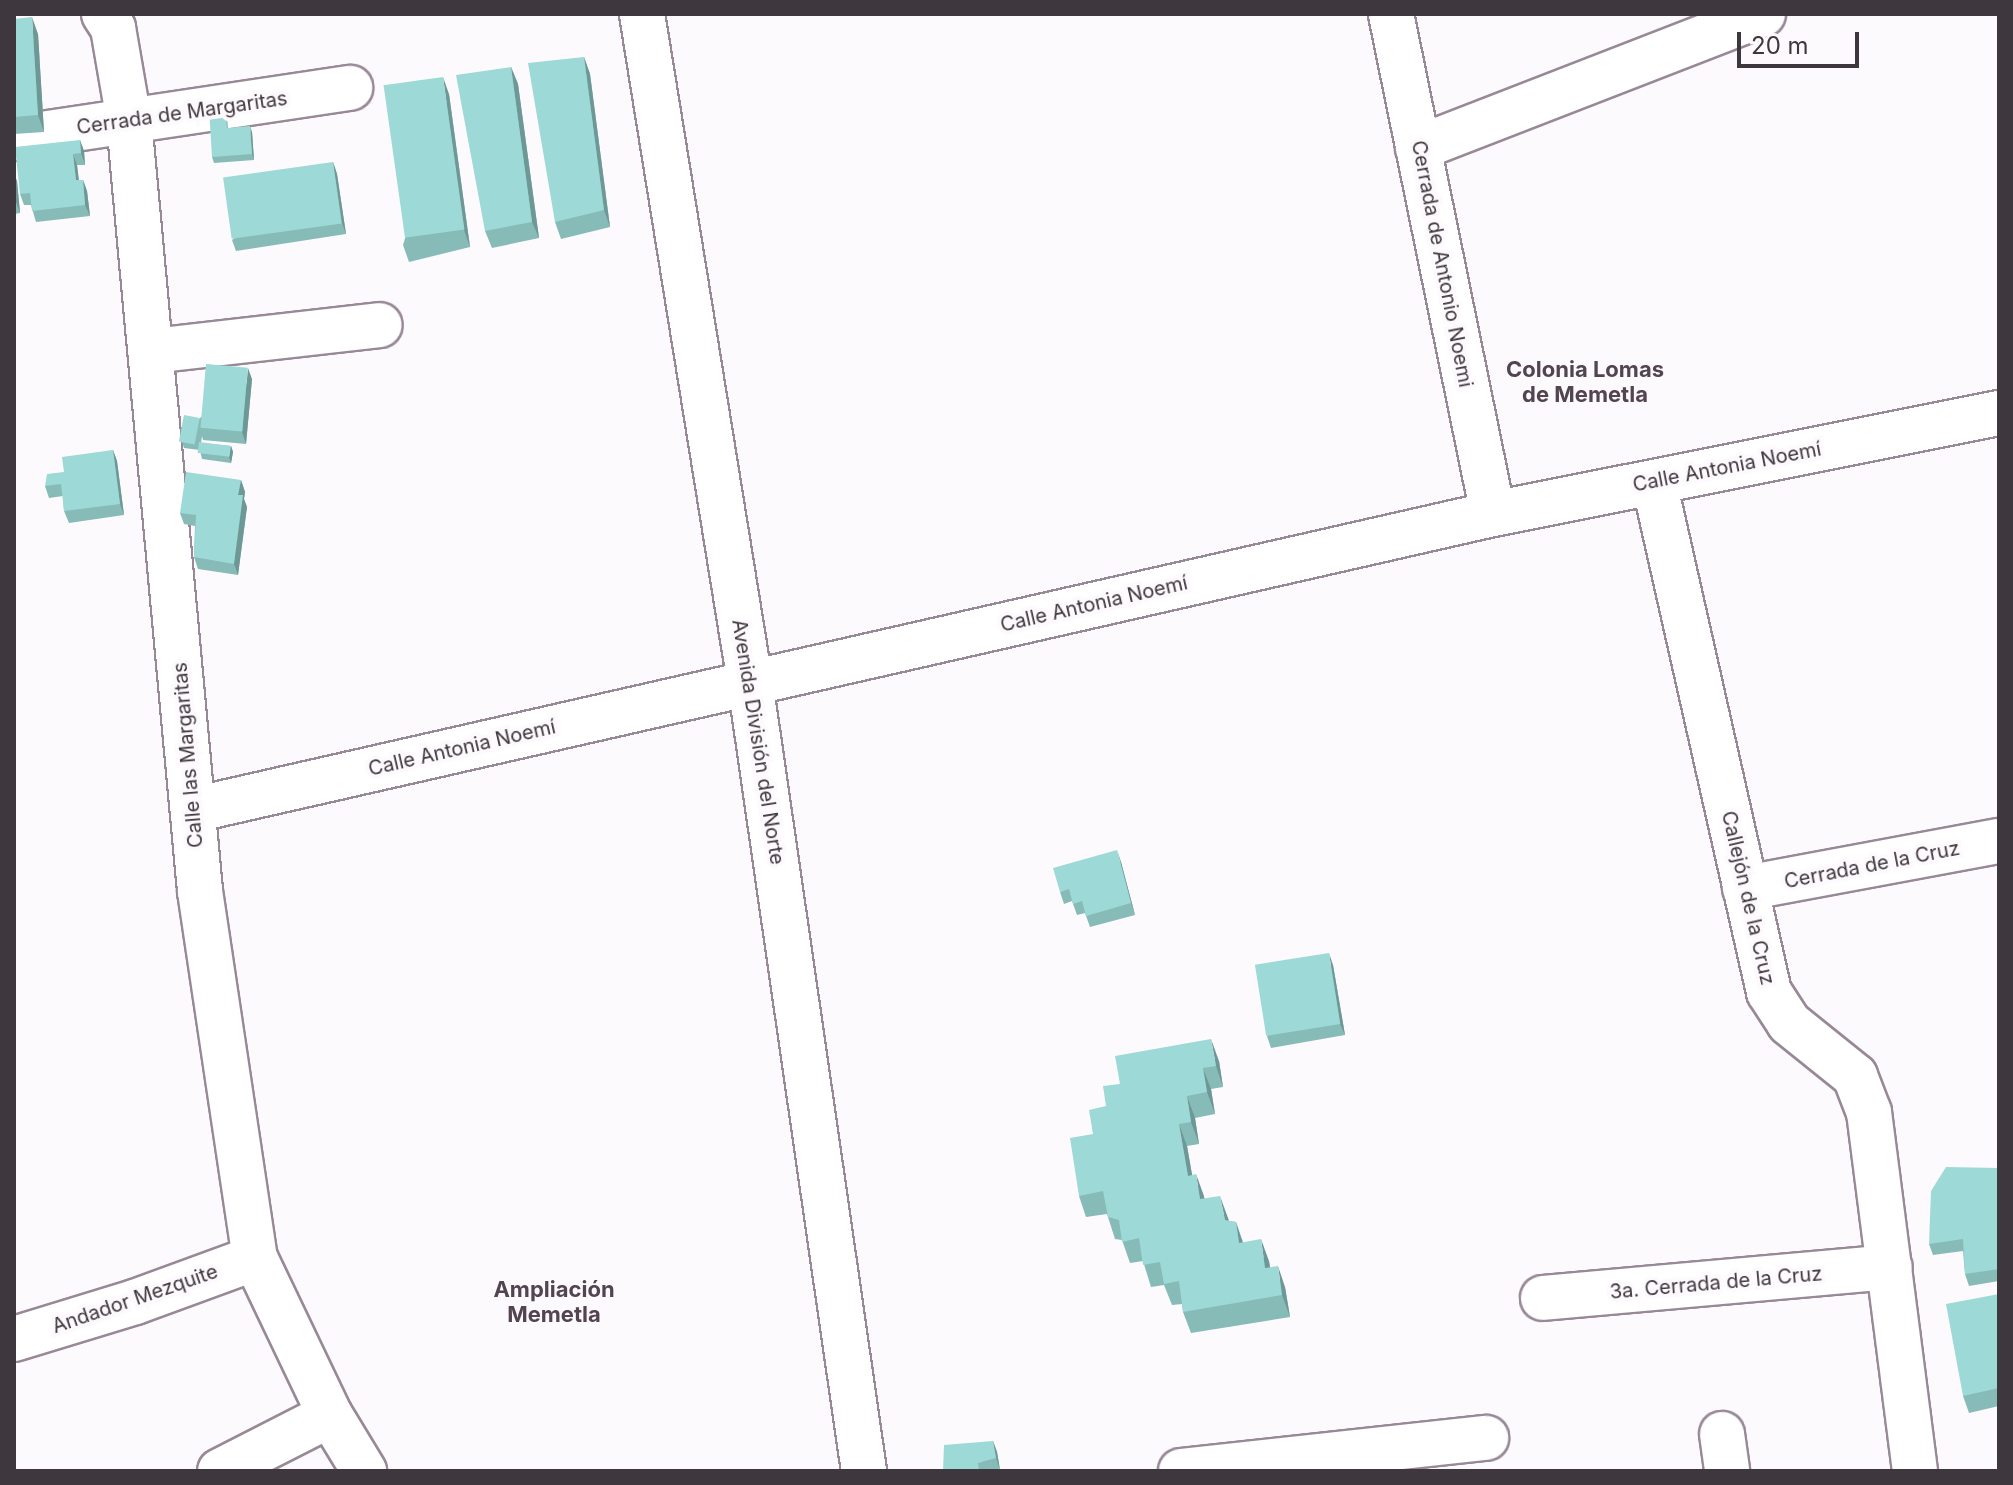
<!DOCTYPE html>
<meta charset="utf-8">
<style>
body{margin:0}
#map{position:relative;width:2013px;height:1485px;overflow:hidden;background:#fdfafd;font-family:Inter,sans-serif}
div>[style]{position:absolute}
.roads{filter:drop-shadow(2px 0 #988997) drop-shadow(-2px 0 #988997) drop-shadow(0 2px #988997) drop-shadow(0 -2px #988997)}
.minor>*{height:44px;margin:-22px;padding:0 22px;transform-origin:22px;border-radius:22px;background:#fff}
.wall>*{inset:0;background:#87bbb8}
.shaded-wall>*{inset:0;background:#6e9896}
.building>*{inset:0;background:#9dd9d6;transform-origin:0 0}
span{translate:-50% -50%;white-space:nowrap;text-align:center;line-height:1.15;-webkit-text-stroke:8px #fdfafd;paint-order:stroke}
.street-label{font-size:20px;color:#3e373d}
.neighbourhood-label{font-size:22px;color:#524451;font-weight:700}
.frame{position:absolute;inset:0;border:16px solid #3e373d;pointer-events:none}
.scale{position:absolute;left:1737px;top:32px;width:122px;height:36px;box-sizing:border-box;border:4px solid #3e373d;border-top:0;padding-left:10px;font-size:24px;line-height:28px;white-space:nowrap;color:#3e373d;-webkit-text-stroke:6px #fdfafd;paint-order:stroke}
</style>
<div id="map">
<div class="roads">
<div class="minor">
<div style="left:104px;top:14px;width:17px;rotate:57deg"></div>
<div style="left:113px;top:28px;width:94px;rotate:80.2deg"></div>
<div style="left:129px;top:121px;width:773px;rotate:84.73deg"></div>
<div style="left:200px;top:891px;width:371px;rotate:81.5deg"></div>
<div style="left:255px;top:1258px;width:174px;rotate:64.5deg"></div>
<div style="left:330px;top:1415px;width:66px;rotate:58.7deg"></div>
<div style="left:642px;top:14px;width:677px;rotate:80.82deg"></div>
<div style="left:750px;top:682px;width:797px;rotate:81.78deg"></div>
<div style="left:1391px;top:14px;width:510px;rotate:78.47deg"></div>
<div style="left:14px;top:138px;width:340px;rotate:-8.5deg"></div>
<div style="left:1418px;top:148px;width:370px;rotate:-21.2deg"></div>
<div style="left:152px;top:351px;width:229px;rotate:-6.5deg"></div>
<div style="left:1654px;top:482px;width:523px;rotate:77.29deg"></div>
<div style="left:1769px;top:992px;width:37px;rotate:57deg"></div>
<div style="left:1789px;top:1023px;width:85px;rotate:38.8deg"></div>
<div style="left:1855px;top:1076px;width:39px;rotate:69deg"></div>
<div style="left:1869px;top:1112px;width:362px;rotate:82.7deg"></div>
<div style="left:193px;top:810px;width:1333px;rotate:-12.83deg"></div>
<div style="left:1493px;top:514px;width:516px;rotate:-11.29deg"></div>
<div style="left:1745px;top:888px;width:258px;rotate:-10.5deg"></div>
<div style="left:1543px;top:1298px;width:348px;rotate:-5.1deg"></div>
<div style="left:14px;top:1339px;width:127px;rotate:-17deg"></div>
<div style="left:135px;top:1302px;width:128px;rotate:-20.1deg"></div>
<div style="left:1722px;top:1434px;width:37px;rotate:82deg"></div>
<div style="left:220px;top:1471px;width:123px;rotate:-27deg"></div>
<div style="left:1181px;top:1471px;width:307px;rotate:-6.2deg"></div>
</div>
</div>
<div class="wall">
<div style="clip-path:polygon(14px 19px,38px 34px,44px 132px,14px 134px)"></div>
<div style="clip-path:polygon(584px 57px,590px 74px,610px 227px,561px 239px,555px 222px)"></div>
<div style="clip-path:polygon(511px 67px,518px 84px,539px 238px,492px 248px,485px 231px)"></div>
<div style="clip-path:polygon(449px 94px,470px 247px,409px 262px,403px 245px)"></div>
<div style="clip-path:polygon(225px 109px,227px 115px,228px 128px,252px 132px,254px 160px,214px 163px,212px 157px)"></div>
<div style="clip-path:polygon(80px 140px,84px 151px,85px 165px,77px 165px,79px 180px,83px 180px,87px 191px,90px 216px,36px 222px,31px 205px,24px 205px,20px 194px)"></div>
<div style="clip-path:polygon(333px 162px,337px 174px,346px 234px,236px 251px,232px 240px)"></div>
<div style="clip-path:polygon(14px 174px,17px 181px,20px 213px,14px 214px)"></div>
<div style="clip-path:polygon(252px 379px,246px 444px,203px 440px,202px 436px,201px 443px,231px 446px,233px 452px,231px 463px,202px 459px,200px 450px,184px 448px,182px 442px,200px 418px)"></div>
<div style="clip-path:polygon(113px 450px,117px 461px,124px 515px,69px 523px,64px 511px,63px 496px,49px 498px,45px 486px,64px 472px)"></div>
<div style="clip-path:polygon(241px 480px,245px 492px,244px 499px,247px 507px,238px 575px,198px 569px,194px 557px,195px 526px,184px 524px,180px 513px)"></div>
<div style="clip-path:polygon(1121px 862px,1135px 915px,1090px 927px,1085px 913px,1077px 915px,1072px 901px,1064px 904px,1060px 892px)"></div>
<div style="clip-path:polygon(1333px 965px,1345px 1035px,1271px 1048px,1267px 1036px)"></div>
<div style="clip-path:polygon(1219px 1061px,1223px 1087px,1211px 1089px,1215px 1114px,1195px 1118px,1199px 1144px,1187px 1146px,1192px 1175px,1204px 1198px,1228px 1218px,1229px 1221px,1236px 1222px,1243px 1242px,1269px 1261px,1270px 1267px,1285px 1287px,1290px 1317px,1191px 1333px,1183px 1312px,1182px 1304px,1172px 1305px,1164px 1285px,1151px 1287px,1143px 1261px,1130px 1263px,1122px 1240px,1115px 1239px,1107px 1214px,1086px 1217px,1079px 1196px,1093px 1134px,1106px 1106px,1120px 1084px)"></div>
<div style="clip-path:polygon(1999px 1168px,1999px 1281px,1969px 1286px,1965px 1274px,1963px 1251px,1933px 1255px,1929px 1244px)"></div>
<div style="clip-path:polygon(1999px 1294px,1999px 1406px,1969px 1413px,1963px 1396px)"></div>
<div style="clip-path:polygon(993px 1441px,997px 1452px,1000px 1470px,995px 1471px,943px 1471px)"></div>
</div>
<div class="shaded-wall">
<div style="clip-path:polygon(32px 17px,38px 34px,44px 132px,38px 115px)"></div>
<div style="clip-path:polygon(584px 57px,590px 74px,610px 227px,604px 210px)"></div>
<div style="clip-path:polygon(511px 67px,518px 84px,539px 238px,532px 222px)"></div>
<div style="clip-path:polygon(443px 77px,449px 94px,470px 247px,464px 230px)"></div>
<div style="clip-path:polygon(250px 126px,252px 132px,254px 160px,252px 154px)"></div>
<div style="clip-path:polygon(80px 140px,84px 151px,85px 165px,81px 153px)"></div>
<div style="clip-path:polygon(73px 154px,77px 165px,80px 192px,76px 180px)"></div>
<div style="clip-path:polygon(333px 162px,337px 174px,346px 234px,342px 223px)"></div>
<div style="clip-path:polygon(14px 174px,17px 181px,20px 213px,16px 202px)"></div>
<div style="clip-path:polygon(83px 180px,87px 191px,90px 216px,85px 205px)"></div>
<div style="clip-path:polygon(248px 368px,252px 379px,246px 444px,242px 432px)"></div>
<div style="clip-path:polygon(231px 446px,233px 452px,231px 463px,229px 457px)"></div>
<div style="clip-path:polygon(113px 450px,117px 461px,124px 515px,120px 504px)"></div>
<div style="clip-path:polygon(241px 480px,245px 492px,244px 499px,247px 507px,238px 575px,234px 564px,238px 495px)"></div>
<div style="clip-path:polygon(1117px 850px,1121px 862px,1135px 915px,1131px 903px)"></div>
<div style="clip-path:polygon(1329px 953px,1333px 965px,1345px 1035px,1340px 1024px)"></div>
<div style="clip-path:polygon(1211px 1039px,1219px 1061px,1223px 1087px,1216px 1066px)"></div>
<div style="clip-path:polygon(1203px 1068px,1211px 1089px,1215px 1114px,1207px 1092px)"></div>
<div style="clip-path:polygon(1187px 1096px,1195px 1118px,1199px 1144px,1191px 1122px)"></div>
<div style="clip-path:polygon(1179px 1124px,1187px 1146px,1196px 1197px,1188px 1176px)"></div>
<div style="clip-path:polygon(1196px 1174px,1204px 1196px,1208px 1221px,1200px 1199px)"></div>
<div style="clip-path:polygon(1220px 1196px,1228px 1218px,1233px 1242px,1225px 1220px)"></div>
<div style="clip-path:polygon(1236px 1222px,1243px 1244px,1239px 1243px)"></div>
<div style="clip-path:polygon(1261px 1239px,1269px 1261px,1273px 1289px,1265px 1268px)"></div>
<div style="clip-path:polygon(1278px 1266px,1285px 1287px,1290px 1317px,1282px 1295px)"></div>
<div style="clip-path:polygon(993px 1441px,997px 1452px,1000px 1470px,996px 1458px)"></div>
</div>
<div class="building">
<div style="clip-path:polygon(32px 17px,38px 115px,14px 117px,14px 19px)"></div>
<div style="clip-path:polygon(584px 57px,604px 210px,555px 222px,528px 63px)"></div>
<div style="clip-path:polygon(511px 67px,532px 222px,485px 231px,456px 75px)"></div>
<div style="left:443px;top:77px;width:154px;height:60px;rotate:82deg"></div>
<div style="clip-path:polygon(209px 109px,225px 109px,227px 128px,250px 126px,252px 154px,212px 157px)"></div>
<div style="clip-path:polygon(80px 140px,81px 153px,73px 154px,76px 180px,83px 180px,85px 205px,32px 211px,30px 193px,20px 194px,15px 147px)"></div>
<div style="left:333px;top:162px;width:62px;height:111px;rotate:82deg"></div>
<div style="left:206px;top:364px;width:42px;height:64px;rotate:5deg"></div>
<div style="left:184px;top:415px;width:16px;height:27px;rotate:11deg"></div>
<div style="left:199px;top:442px;width:32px;height:11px;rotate:7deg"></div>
<div style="clip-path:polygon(113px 450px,120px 504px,64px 511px,61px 484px,45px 486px,47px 474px,64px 472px,62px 457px)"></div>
<div style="clip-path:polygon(186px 472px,241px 480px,238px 495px,243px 495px,234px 564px,194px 557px,196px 515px,180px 513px)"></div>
<div style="clip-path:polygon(1117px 850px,1131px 903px,1086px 916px,1082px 901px,1073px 904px,1069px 889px,1060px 892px,1053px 868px)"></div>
<div style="left:1329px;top:953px;width:72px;height:75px;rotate:81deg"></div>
<div style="clip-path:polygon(1211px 1039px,1216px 1066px,1203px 1068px,1207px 1092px,1187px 1096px,1191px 1122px,1179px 1124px,1188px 1176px,1196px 1174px,1200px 1199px,1220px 1196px,1225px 1220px,1236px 1222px,1239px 1243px,1261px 1239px,1265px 1268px,1278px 1266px,1282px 1295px,1183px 1312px,1179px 1281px,1164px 1284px,1160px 1262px,1143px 1265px,1139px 1238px,1122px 1242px,1119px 1220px,1108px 1217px,1103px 1191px,1079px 1196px,1070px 1138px,1093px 1134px,1089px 1110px,1106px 1106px,1103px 1086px,1120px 1084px,1115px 1056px)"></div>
<div style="clip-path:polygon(1946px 1167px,1999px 1168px,1999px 1269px,1965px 1274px,1963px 1239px,1929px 1244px,1931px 1191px)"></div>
<div style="clip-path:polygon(1999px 1294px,1999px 1388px,1963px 1396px,1946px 1304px)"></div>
<div style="clip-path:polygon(993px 1441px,996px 1458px,978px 1463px,979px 1471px,943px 1471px,944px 1445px)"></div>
</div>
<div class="street-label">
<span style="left:182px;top:113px;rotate:-8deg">Cerrada de Margaritas</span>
<span style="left:1442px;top:264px;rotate:79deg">Cerrada de Antonio Noemi</span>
<span style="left:1727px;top:467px;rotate:-11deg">Calle Antonia Noemí</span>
<span style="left:1094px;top:604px;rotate:-13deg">Calle Antonia Noemí</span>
<span style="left:758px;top:742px;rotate:81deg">Avenida División del Norte</span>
<span style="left:462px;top:748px;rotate:-13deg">Calle Antonia Noemí</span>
<span style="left:188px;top:755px;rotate:-95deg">Calle las Margaritas</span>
<span style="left:1872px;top:865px;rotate:-11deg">Cerrada de la Cruz</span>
<span style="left:1748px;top:898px;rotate:77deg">Callejón de la Cruz</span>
<span style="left:1716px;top:1283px;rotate:-5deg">3a. Cerrada de la Cruz</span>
<span style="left:135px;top:1299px;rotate:-19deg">Andador Mezquite</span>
</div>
<div class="neighbourhood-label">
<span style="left:1585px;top:382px">Colonia Lomas<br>de Memetla</span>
<span style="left:554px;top:1302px">Ampliación<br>Memetla</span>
</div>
<div class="frame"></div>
<div class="scale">20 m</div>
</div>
